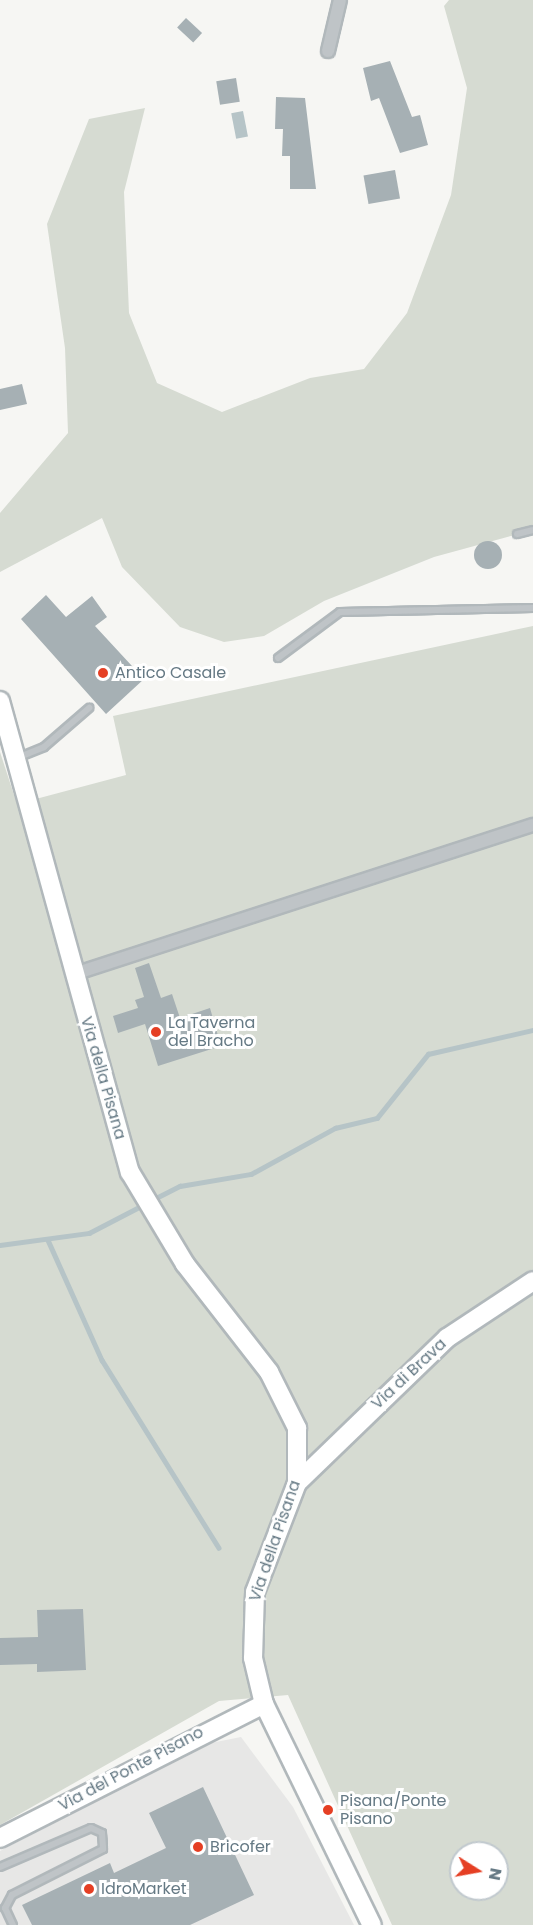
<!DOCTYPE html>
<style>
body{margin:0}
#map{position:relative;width:533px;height:1925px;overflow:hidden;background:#f6f6f3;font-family:Poppins,sans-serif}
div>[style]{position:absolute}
.built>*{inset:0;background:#e7e7e6}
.green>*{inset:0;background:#d6dbd2}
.water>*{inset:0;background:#b6c4c7;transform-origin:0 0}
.stream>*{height:4.5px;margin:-2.25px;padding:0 2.25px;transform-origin:2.25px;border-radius:2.25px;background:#b6c4c7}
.building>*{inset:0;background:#a6b0b4;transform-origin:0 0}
.round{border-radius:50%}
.roads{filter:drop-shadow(2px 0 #b1b8bb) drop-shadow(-2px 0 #b1b8bb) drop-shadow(0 2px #b1b8bb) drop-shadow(0 -2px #b1b8bb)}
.lane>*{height:6px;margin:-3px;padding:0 3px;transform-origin:3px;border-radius:3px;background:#bfc4c7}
.street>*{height:12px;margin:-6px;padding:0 6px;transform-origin:6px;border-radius:6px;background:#bfc4c7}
.secondary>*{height:18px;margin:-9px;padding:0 9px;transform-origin:9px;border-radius:9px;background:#fff}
.dots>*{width:16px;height:16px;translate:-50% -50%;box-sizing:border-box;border:3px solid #fff;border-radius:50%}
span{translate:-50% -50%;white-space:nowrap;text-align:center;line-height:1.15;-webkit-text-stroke:6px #fff;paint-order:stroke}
.poi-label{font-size:16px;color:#657984}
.left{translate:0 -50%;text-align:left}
.street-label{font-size:16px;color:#657984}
.north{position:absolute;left:449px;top:1841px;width:60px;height:60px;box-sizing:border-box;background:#fff;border:2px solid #c1c9ce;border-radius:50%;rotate:101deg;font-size:16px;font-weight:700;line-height:24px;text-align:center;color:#657984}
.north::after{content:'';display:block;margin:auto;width:21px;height:27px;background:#e53f24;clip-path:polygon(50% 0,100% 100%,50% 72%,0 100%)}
</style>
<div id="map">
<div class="built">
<div style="clip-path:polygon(241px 1737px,293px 1807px,354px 1925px,0 1925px,0 1851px,206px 1744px)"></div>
</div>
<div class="green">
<div style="clip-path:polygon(449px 0,533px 0,533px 530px,434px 557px,324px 601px,264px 636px,224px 642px,180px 627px,122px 567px,102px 518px,0 572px,0 513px,68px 433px,65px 348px,47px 224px,89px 119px,145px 108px,124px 192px,129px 313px,157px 383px,222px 412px,310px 378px,364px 369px,407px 313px,451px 195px,467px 88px,444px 6px)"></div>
<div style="clip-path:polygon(evenodd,533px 626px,533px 1925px,392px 1925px,288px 1695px,219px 1701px,0 1825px,0 752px,17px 804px,126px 775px,113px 716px,533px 626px,461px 1853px,497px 1853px,497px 1889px,461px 1889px,461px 1853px)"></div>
</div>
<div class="water">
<div style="left:243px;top:111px;width:26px;height:12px;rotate:79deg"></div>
</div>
<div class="stream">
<div style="left:152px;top:1200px;width:31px;rotate:-27deg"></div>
<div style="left:180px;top:1186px;width:72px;rotate:-9.6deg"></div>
<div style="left:251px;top:1174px;width:96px;rotate:-28.7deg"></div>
<div style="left:335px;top:1128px;width:43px;rotate:-13.4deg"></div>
<div style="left:377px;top:1118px;width:82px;rotate:-51.4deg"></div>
<div style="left:428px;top:1054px;width:108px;rotate:-12.9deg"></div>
<div style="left:48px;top:1240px;width:132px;rotate:65.8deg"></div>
<div style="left:102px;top:1360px;width:221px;rotate:58.1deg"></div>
<div style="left:0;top:1245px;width:90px;rotate:-7.7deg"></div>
<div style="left:89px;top:1233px;width:63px;rotate:-27.4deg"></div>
</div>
<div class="building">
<div style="left:186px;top:18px;width:22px;height:13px;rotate:43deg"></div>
<div style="clip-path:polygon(390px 61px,412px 117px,420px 115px,428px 145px,400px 153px,379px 98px,371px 101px,363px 68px)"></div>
<div style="left:236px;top:78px;width:24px;height:20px;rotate:81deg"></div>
<div style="clip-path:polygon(276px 97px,305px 98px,316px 189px,290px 189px,290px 156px,282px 156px,283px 129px,275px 129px)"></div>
<div style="left:395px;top:170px;width:29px;height:32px;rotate:80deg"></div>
<div style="clip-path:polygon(22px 384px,27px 404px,0 410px,0 389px)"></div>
<div class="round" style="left:474px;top:541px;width:28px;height:28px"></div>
<div style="clip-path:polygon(46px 595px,66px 617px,92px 596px,107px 617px,95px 626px,144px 679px,106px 714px,21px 619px)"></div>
<div style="clip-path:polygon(149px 963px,161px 998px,172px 994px,180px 1018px,210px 1008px,221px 1046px,158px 1066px,145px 1024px,118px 1033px,113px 1016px,138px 1008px,135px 1000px,144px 997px,135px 968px)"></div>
<div style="clip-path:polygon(83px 1609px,86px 1670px,37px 1672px,37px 1664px,0 1665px,0 1638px,38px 1637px,37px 1610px)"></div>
<div style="clip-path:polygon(203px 1787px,254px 1895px,190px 1925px,32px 1925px,22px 1905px,110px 1863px,114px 1873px,166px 1848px,149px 1813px)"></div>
</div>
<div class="roads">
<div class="lane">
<div style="left:517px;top:534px;width:16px;rotate:-14deg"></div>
<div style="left:278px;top:658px;width:77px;rotate:-36.6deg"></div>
<div style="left:340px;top:612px;width:193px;rotate:-1.2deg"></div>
<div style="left:17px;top:758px;width:29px;rotate:-22deg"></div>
<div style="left:44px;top:747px;width:60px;rotate:-40.9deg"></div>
<div style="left:0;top:1867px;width:99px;rotate:-23.2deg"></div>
<div style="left:91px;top:1828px;width:12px;rotate:24deg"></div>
<div style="left:102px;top:1833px;width:16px;rotate:86deg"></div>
<div style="left:103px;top:1849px;width:102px;rotate:153.2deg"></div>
<div style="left:12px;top:1895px;width:15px;rotate:118deg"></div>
<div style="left:5px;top:1908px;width:19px;rotate:65deg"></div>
</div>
<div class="street">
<div style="left:328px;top:51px;width:52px;rotate:-76.8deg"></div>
<div style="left:74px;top:974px;width:483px;rotate:-18deg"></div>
</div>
<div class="secondary">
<div style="left:0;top:701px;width:489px;rotate:74.6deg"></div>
<div style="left:130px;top:1172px;width:107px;rotate:59.1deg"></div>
<div style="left:185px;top:1264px;width:137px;rotate:52.1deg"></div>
<div style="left:269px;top:1372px;width:63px;rotate:63.4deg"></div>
<div style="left:297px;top:1428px;width:55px;rotate:90deg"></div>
<div style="left:297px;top:1483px;width:117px;rotate:111.1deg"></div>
<div style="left:255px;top:1592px;width:66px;rotate:91.7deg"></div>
<div style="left:253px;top:1658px;width:47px;rotate:76.6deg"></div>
<div style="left:264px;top:1704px;width:246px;rotate:64deg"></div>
<div style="left:297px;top:1483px;width:209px;rotate:-44deg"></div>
<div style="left:447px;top:1338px;width:103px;rotate:-33.5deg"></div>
<div style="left:0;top:1838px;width:296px;rotate:-26.9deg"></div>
</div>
</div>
<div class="dots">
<div style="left:103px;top:673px;background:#e53f24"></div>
<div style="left:156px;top:1032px;background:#e53f24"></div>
<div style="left:328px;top:1810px;background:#e53f24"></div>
<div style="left:198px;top:1847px;background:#e53f24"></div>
<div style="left:89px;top:1889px;background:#e53f24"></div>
</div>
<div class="poi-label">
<span class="left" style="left:115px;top:673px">Antico Casale</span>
<span class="left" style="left:168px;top:1032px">La Taverna<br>del Bracho</span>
<span class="left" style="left:340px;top:1810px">Pisana/Ponte<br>Pisano</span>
<span class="left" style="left:210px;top:1847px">Bricofer</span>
<span class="left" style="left:101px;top:1889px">IdroMarket</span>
</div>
<div class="street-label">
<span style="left:103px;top:1078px;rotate:74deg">Via della Pisana</span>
<span style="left:409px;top:1374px;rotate:-43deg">Via di Brava</span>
<span style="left:275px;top:1541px;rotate:-71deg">Via della Pisana</span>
<span style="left:131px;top:1769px;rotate:-28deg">Via del Ponte Pisano</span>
</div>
<div class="north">N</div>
</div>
